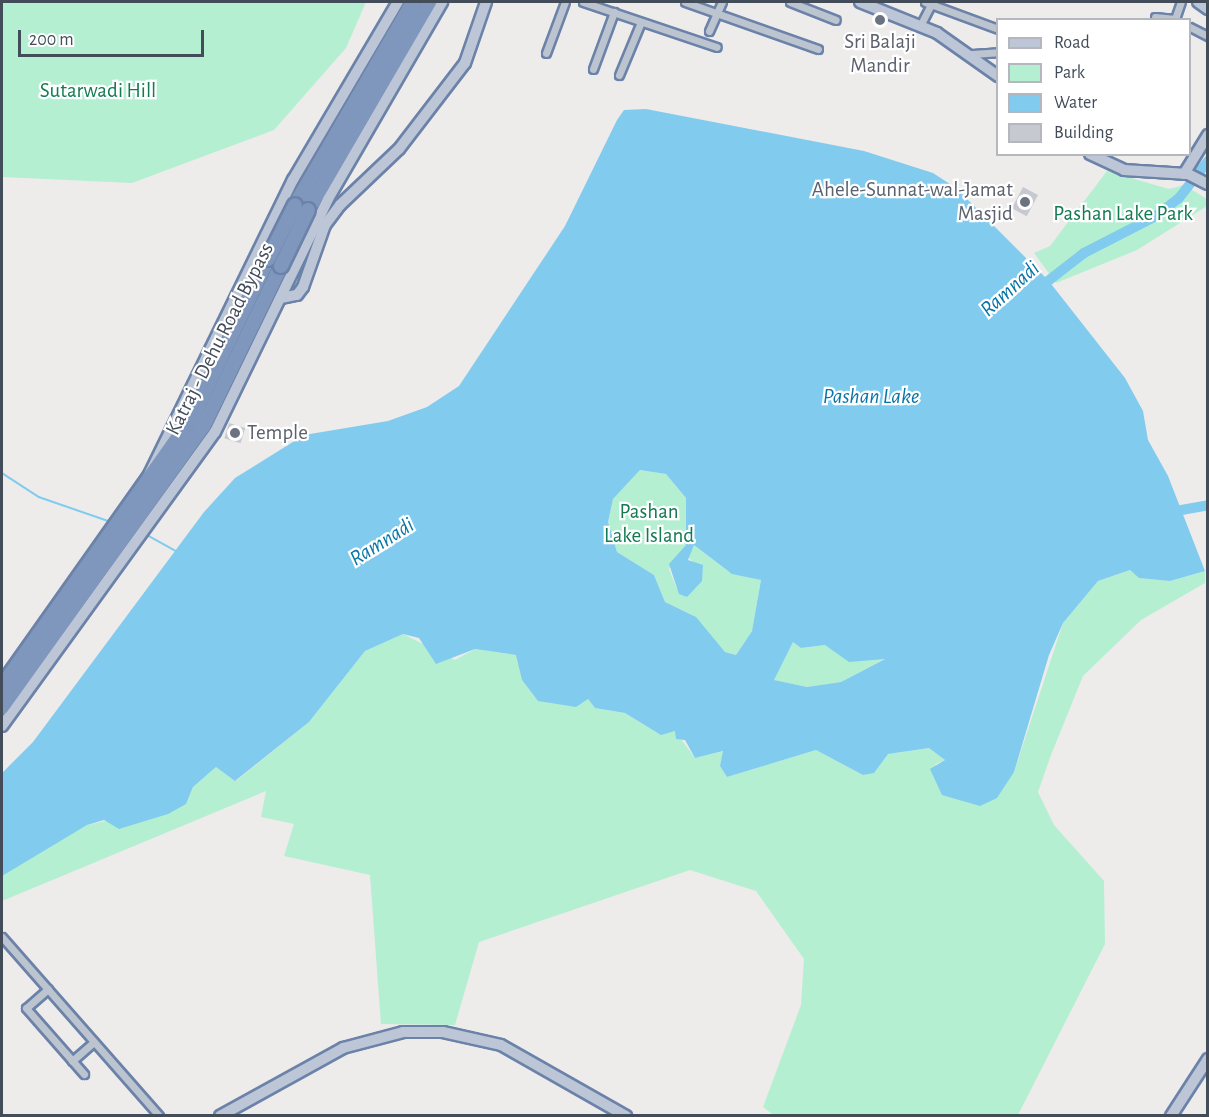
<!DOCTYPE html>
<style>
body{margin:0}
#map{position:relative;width:1209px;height:1117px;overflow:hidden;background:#eeebeb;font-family:"Alegreya Sans",sans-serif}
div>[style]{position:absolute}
.green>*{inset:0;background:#b5efd2}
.water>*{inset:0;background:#81cbee}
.stream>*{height:1.5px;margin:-0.75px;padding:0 0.75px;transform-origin:0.75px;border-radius:0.75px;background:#81cbee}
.river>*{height:10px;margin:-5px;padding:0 5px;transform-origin:5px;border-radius:5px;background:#81cbee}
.building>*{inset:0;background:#c7c9d1;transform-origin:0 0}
.roads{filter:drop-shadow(2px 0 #6b82a9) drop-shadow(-2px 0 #6b82a9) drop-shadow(0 2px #6b82a9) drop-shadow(0 -2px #6b82a9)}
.street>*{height:7px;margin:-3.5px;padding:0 3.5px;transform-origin:3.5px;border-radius:3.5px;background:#bbc4cf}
.secondary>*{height:10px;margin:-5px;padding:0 5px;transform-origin:5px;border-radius:5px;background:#bcc6d6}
.highway>*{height:14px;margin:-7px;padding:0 7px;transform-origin:7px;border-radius:7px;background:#8097bd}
.bridges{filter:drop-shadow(2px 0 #6b82a9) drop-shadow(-2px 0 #6b82a9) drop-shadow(0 2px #6b82a9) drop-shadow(0 -2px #6b82a9)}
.highway-bridge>*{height:14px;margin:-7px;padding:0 7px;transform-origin:7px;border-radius:7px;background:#8097bd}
.dots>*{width:16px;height:16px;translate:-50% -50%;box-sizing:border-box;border:3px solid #fff;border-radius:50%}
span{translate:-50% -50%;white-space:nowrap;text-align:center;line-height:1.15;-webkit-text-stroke:4.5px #fff;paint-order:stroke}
.worship-label{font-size:21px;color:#5b616d}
.right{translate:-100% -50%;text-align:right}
.left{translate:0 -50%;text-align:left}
.park-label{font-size:21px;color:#137b52}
.street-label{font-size:21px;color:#434c59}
.water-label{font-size:22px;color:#0775a8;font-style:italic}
.frame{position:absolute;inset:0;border:3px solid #434c59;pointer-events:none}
.legend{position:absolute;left:996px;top:18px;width:195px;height:138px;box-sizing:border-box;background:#fff;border:2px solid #b4b7bd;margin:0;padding:8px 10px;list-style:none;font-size:18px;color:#434c59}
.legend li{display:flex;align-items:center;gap:12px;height:30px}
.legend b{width:30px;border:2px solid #b4b7bd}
.scale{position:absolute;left:18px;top:30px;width:186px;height:27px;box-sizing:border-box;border:3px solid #434c59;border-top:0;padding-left:8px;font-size:18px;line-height:21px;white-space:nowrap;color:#434c59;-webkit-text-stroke:4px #fff;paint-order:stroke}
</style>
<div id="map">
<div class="green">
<div style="clip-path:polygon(2px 2px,366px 2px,346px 48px,274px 130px,132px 183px,2px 177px)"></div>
<div style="clip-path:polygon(1107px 171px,1169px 189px,1184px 185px,1207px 199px,1207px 206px,1137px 250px,1056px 283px,1034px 253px,1050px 246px)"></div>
<div style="clip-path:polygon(640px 470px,666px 474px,686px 498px,686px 545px,669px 569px,677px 589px,687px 597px,695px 586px,695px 564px,687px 556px,694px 545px,728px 571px,761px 580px,752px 631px,736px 655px,725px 652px,692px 615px,665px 602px,654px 575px,617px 552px,608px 522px,613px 499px)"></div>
<div style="clip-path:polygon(1130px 570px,1140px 578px,1170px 581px,1205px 571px,1205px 583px,1141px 620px,1083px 676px,1051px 755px,1038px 792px,1054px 825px,1104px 881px,1105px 944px,1018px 1115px,775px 1116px,763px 1107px,801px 1005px,804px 959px,756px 891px,690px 870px,479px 942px,455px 1025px,381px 1024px,370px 875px,284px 856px,294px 824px,261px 817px,266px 791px,2px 901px,2px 876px,43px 847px,87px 825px,186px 804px,193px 787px,216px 767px,236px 781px,309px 722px,365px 651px,403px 634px,455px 660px,475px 649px,517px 655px,522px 680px,538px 701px,588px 699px,595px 708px,625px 713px,660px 734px,675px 731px,695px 758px,724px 751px,720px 766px,727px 777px,816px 750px,863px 775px,888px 754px,929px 748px,945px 760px,934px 765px,1014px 772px,1063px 623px,1098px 581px)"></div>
<div style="clip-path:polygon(793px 642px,801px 648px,825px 645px,845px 657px,886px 658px,841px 682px,807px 687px,773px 680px)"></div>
</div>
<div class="water">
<div style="clip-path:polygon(evenodd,646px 109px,864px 151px,933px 173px,956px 188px,1048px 280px,1125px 378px,1143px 411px,1148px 440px,1168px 476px,1205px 571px,1170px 581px,1139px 578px,1130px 570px,1098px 581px,1063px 623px,1049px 655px,1014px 772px,997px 798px,980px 806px,942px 795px,930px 769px,945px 760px,929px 748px,888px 754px,874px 773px,863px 775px,816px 750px,727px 777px,720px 766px,723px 751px,695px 758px,685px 740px,676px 739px,675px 731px,661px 735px,625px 713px,595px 708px,588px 699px,576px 707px,538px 701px,522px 680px,516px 655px,475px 649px,436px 664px,419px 638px,403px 634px,365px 651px,309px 722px,235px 781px,216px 767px,193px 787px,186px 804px,168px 814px,119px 829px,104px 820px,87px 825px,2px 876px,2px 773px,33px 742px,204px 512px,235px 478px,304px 435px,388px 421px,427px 407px,459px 386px,565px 226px,617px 120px,624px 110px,646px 109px,640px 470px,666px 474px,686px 498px,686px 545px,669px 564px,679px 594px,687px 597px,702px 581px,703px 565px,688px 560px,694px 545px,732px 574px,761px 580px,752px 631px,736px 655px,725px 652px,696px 617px,665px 602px,654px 575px,617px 552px,608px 522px,613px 499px,640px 470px,646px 109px,793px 642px,801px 648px,825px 645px,849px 662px,885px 659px,841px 682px,807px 687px,774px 680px,793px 642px)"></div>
</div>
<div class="stream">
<div style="left:2px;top:473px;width:44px;rotate:33deg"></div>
<div style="left:39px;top:497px;width:76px;rotate:19.1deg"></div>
<div style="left:147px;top:535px;width:33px;rotate:29deg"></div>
</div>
<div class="river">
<div style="left:1039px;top:288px;width:57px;rotate:-37.9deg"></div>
<div style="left:1084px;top:253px;width:81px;rotate:-27.2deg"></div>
<div style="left:1156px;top:216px;width:29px;rotate:-38deg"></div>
<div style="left:1179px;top:198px;width:47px;rotate:-51.9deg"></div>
<div style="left:1170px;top:512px;width:39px;rotate:-10deg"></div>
</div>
<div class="building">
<div style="left:1023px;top:187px;width:17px;height:24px;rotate:28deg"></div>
<div style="left:229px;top:423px;width:17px;height:16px;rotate:17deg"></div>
</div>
<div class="roads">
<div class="street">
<div style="left:583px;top:2px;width:141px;rotate:18.6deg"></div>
<div style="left:685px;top:2px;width:141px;rotate:19.5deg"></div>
<div style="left:790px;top:2px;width:49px;rotate:21.4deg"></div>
<div style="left:925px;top:2px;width:78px;rotate:20.3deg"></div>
<div style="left:1155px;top:17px;width:20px;rotate:6deg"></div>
<div style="left:1175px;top:19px;width:18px;rotate:-71deg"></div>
<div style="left:920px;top:26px;width:25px;rotate:-63deg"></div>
<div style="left:1190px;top:27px;width:20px;rotate:27deg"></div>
<div style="left:709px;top:31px;width:32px;rotate:-66deg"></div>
<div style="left:546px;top:53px;width:54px;rotate:-69.6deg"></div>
<div style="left:972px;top:54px;width:26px;rotate:-4deg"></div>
<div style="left:593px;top:69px;width:61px;rotate:-69.8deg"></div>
<div style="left:619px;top:75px;width:57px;rotate:-67.5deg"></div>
<div style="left:2px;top:937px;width:238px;rotate:48.7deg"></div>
<div style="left:48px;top:989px;width:29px;rotate:139deg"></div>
<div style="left:26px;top:1008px;width:88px;rotate:48.7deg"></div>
<div style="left:72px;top:1061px;width:29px;rotate:-41deg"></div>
</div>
<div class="secondary">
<div style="left:860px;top:2px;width:83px;rotate:21.9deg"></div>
<div style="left:937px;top:33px;width:75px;rotate:35.2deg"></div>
<div style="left:1198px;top:2px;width:12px;rotate:35deg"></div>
<div style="left:1090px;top:154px;width:38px;rotate:25deg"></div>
<div style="left:1124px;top:170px;width:64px;rotate:3.6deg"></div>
<div style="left:1188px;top:174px;width:22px;rotate:27deg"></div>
<div style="left:1184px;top:174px;width:46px;rotate:-58.4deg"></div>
<div style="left:281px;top:298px;width:16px;rotate:-11deg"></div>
<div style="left:297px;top:295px;width:10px;rotate:-53deg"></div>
<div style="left:303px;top:287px;width:66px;rotate:-70.5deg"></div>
<div style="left:325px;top:225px;width:25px;rotate:-53deg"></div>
<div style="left:340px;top:205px;width:81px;rotate:-43.5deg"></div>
<div style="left:399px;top:149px;width:108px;rotate:-52.5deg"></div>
<div style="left:465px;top:63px;width:65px;rotate:-71deg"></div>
<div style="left:146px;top:481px;width:335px;rotate:-64deg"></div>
<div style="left:293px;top:180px;width:207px;rotate:-59.5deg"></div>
<div style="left:2px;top:726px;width:363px;rotate:-54.1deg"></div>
<div style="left:215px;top:432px;width:259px;rotate:-64.1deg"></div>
<div style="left:328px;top:199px;width:228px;rotate:-59.9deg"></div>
<div style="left:220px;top:1116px;width:141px;rotate:-28.9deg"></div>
<div style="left:343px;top:1048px;width:62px;rotate:-14.9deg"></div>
<div style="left:403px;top:1032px;width:40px"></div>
<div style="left:443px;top:1032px;width:59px;rotate:12.6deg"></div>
<div style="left:501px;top:1045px;width:144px;rotate:29.6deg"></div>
<div style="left:1171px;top:1116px;width:68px;rotate:-57deg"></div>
</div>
<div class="highway">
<div style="left:295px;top:205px;width:235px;rotate:-59.8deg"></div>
<div style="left:308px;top:210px;width:241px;rotate:-59.8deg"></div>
<div style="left:2px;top:686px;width:329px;rotate:-54.7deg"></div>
<div style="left:192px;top:418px;width:176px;rotate:-64.5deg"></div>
<div style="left:2px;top:707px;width:347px;rotate:-54.4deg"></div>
<div style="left:204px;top:425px;width:177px;rotate:-64.2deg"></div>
</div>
</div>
<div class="bridges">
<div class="highway-bridge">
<div style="left:268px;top:259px;width:60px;rotate:-63.4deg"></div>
<div style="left:281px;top:266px;width:62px;rotate:-64.3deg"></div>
</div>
</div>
<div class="dots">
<div style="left:880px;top:20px;background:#6b7280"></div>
<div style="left:1025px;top:202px;background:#6b7280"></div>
<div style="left:235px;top:433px;background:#6b7280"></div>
</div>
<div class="worship-label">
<span style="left:880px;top:54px">Sri Balaji<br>Mandir</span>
<span class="right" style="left:1013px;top:202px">Ahele-Sunnat-wal-Jamat<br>Masjid</span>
<span class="left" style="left:247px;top:433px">Temple</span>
</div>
<div class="park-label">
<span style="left:98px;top:91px">Sutarwadi Hill</span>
<span style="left:1123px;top:214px">Pashan Lake Park</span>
<span style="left:649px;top:524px">Pashan<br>Lake Island</span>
</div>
<div class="street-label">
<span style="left:220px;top:339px;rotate:-63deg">Katraj - Dehu Road Bypass</span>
</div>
<div class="water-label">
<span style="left:1010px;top:289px;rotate:-42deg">Ramnadi</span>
<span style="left:871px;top:397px">Pashan Lake</span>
<span style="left:382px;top:542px;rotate:-32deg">Ramnadi</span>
</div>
<div class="frame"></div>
<ul class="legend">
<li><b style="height:8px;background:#bcc6d6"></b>Road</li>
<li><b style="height:16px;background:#b5efd2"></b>Park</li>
<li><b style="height:16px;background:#81cbee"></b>Water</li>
<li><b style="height:16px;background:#c7c9d1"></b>Building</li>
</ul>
<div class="scale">200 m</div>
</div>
